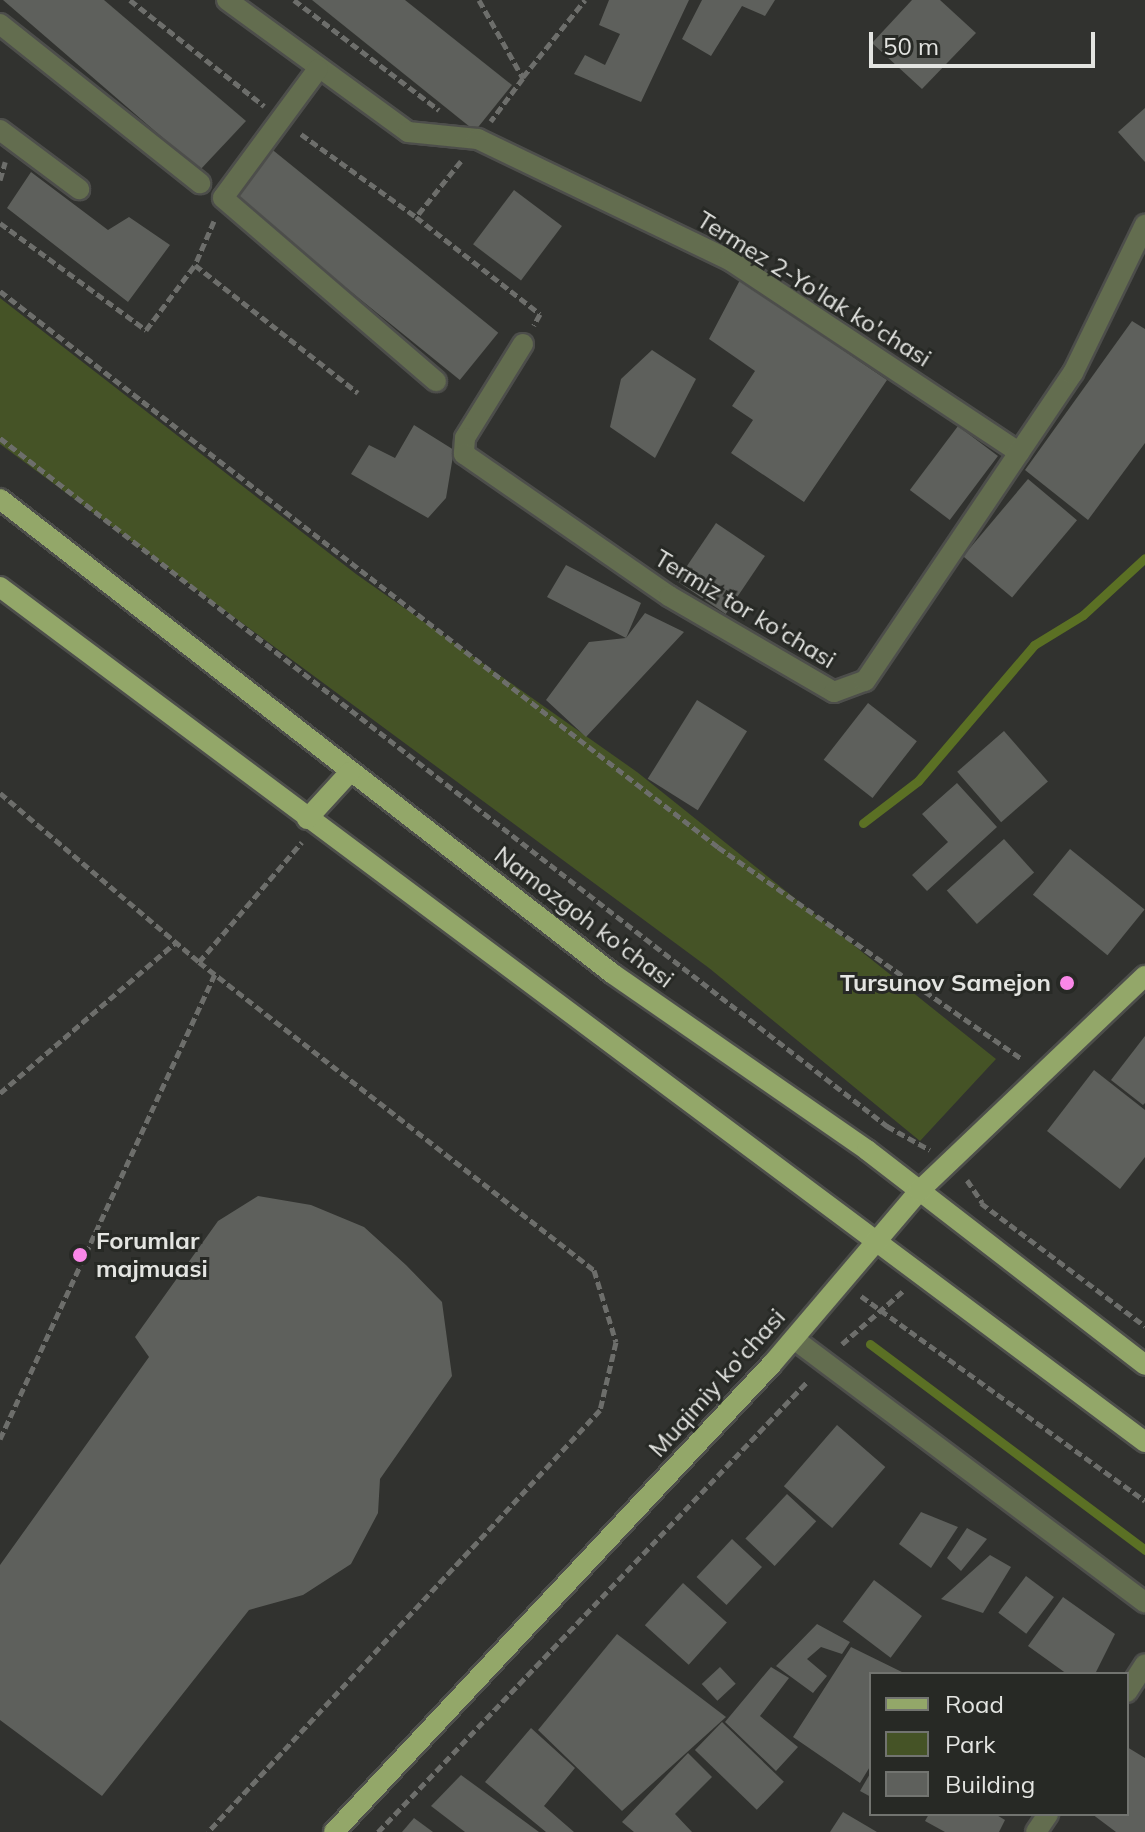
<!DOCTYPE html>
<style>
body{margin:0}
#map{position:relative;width:1145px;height:1832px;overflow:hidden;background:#31322f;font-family:Mulish,sans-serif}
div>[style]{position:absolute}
.green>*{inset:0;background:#455326}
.stream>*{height:9px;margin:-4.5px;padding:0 4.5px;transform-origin:4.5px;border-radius:4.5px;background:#5b7024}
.building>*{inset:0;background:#5e605c;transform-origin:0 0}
.path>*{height:5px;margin-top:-2.5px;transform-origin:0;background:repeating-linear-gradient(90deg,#6d6e6b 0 8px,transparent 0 12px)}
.roads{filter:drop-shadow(2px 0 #4d4e4b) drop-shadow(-2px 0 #4d4e4b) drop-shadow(0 2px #4d4e4b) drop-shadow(0 -2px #4d4e4b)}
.minor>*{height:20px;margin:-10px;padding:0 10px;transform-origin:10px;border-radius:10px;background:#636d4f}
.major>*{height:20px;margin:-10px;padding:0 10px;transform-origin:10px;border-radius:10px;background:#93a769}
.dots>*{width:22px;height:22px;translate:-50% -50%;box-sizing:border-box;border:4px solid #272925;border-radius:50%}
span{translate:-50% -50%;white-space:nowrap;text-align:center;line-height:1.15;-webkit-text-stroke:6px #272925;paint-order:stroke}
.street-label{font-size:24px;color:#e3e4e1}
.poi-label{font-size:24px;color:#e3e4e1;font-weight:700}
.right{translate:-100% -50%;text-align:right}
.left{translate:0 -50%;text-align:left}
.legend{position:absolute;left:869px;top:1672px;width:260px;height:144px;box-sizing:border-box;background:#272925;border:2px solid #727470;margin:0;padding:10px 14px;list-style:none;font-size:24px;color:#e3e4e1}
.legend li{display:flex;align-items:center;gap:16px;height:40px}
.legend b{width:40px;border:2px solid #727470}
.scale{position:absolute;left:869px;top:32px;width:226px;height:36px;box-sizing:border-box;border:4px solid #e3e4e1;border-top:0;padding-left:10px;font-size:24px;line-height:28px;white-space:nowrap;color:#e3e4e1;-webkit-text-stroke:6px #272925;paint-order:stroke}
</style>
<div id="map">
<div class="green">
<div style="clip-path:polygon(0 298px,356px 574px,637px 772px,996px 1059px,920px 1141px,709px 968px,0 444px)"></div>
</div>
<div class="stream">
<div style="left:863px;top:823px;width:69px;rotate:-37.4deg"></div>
<div style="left:918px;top:781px;width:179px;rotate:-49.5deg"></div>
<div style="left:1034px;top:645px;width:57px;rotate:-31.5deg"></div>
<div style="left:1083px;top:615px;width:84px;rotate:-42.6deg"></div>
<div style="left:870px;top:1344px;width:344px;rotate:36.8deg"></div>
</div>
<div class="building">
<div style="clip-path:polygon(3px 0,104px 0,246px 121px,200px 170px)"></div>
<div style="clip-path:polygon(312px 0,405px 0,512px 85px,475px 131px)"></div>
<div style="clip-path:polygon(609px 0,689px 0,641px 102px,574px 74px,585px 55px,605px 65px,620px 34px,599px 25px)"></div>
<div style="clip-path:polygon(702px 0,775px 0,765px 16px,742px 6px,711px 56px,682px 39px)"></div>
<div style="clip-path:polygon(912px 0,940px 0,976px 33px,922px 89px,872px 43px)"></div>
<div style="clip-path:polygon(1145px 108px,1145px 162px,1118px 132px)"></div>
<div style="left:269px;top:147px;width:295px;height:61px;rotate:39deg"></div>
<div style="clip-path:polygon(31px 172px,108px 230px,129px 217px,170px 245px,128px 302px,7px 208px)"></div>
<div style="left:514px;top:190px;width:60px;height:68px;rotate:37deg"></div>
<div style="clip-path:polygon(740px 280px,887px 380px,804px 502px,731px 453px,753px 420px,732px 406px,755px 371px,709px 339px)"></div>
<div style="clip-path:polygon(1132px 321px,1145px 329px,1145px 443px,1088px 520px,1025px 470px)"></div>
<div style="clip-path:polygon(652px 350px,696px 379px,655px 458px,610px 427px,621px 379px)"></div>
<div style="clip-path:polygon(414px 425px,454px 450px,446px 498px,428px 518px,351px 474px,369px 445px,395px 458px)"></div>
<div style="left:958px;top:426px;width:50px;height:80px;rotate:37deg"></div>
<div style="left:1028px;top:479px;width:64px;height:101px;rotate:40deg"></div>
<div style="left:716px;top:523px;width:59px;height:70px;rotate:34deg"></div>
<div style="clip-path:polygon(566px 565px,641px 603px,626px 638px,645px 613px,684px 632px,586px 737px,546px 700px,589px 642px,626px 638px,547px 597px)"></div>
<div style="left:697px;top:700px;width:59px;height:93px;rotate:32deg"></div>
<div style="left:868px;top:703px;width:62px;height:72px;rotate:38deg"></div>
<div style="left:1004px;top:731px;width:67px;height:62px;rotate:49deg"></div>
<div style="clip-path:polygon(957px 783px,997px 827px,927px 891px,912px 875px,948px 842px,922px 814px)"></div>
<div style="left:1004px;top:839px;width:45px;height:77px;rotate:48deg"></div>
<div style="left:1070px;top:849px;width:96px;height:59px;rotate:39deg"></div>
<div style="clip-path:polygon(1145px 1036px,1145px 1103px,1143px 1105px,1111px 1080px)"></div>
<div style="clip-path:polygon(1094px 1070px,1145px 1110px,1145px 1157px,1120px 1189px,1047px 1131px)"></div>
<div style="clip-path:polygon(258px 1196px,311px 1205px,364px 1227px,406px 1265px,442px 1302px,452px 1376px,380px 1479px,378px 1513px,351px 1564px,303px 1595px,249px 1610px,102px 1796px,0 1720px,0 1565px,149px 1357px,135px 1337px,218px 1221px)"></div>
<div style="left:837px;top:1425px;width:64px;height:81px;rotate:41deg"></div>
<div style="left:787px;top:1494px;width:40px;height:61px;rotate:43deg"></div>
<div style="clip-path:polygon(921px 1512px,958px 1527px,931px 1568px,899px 1544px)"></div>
<div style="clip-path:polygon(967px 1528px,987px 1539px,961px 1571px,947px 1558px)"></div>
<div style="left:732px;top:1539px;width:41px;height:52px;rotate:43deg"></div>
<div style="clip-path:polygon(990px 1555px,1011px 1567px,983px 1613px,941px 1599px)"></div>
<div style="left:1026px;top:1576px;width:35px;height:46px;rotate:37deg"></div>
<div style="left:874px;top:1580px;width:60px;height:52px;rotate:37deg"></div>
<div style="left:683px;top:1583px;width:59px;height:57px;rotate:42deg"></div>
<div style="clip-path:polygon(1063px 1597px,1115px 1634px,1095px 1674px,1067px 1674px,1028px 1646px)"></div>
<div style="clip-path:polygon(817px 1624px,850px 1642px,842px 1654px,821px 1647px,807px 1659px,827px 1676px,813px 1693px,776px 1666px)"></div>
<div style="clip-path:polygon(617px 1634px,726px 1717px,622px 1811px,538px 1730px)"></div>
<div style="clip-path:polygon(851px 1647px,906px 1674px,871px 1674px,871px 1765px,860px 1783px,793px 1737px)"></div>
<div style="left:720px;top:1667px;width:23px;height:25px;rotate:47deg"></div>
<div style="clip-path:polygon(771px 1667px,789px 1678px,760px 1716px,798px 1747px,776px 1771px,725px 1722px)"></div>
<div style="left:722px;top:1722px;width:86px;height:39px;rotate:44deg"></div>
<div style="clip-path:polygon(531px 1728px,575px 1768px,544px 1806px,574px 1832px,546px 1832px,485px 1782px)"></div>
<div style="clip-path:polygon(1127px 1747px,1145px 1758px,1145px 1832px,1116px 1832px,1092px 1814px,1127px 1814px)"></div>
<div style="clip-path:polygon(688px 1753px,712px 1777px,675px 1814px,692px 1832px,634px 1832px,622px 1822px)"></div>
<div style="clip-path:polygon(871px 1772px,871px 1797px,860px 1791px)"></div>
<div style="clip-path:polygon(461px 1775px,539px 1832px,465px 1832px,431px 1806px)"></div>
<div style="clip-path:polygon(843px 1812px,877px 1832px,830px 1832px)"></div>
<div style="clip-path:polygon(929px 1814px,995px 1814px,1005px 1820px,999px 1832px,945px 1832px,925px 1821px)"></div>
<div style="clip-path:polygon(414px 1818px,433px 1832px,402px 1832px)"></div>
</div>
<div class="path">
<div style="left:130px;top:0;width:171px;rotate:38.3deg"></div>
<div style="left:294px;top:0;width:182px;rotate:37.2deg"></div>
<div style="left:479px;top:0;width:90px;rotate:60.6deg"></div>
<div style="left:523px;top:78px;width:54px;rotate:126.7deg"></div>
<div style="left:523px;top:77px;width:99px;rotate:-51.2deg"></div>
<div style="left:301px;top:134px;width:142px;rotate:35.8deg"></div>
<div style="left:461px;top:161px;width:72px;rotate:128.8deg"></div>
<div style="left:416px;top:217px;width:157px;rotate:38deg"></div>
<div style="left:540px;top:314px;width:13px;rotate:119deg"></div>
<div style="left:0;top:180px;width:19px;rotate:-74deg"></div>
<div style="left:214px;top:221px;width:48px;rotate:113.4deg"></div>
<div style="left:195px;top:265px;width:207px;rotate:38.1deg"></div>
<div style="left:0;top:223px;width:181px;rotate:36.2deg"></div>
<div style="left:146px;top:330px;width:81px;rotate:-53deg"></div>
<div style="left:0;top:291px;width:908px;rotate:37.75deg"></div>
<div style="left:718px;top:847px;width:371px;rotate:34.9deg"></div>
<div style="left:0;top:438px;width:1123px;rotate:37.8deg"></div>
<div style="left:887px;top:1126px;width:49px;rotate:29.2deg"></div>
<div style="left:0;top:793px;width:261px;rotate:40.3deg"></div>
<div style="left:199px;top:962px;width:501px;rotate:37.95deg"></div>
<div style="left:594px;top:1270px;width:75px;rotate:73deg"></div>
<div style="left:616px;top:1342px;width:70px;rotate:103.2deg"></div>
<div style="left:600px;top:1410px;width:576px;rotate:132.89deg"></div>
<div style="left:199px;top:962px;width:158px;rotate:-49.4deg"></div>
<div style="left:0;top:1093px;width:232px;rotate:-40.6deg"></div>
<div style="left:967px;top:1180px;width:27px;rotate:56deg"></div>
<div style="left:981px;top:1203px;width:205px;rotate:36.9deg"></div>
<div style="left:861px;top:1296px;width:350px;rotate:35.8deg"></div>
<div style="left:842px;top:1344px;width:81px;rotate:-41deg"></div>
<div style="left:0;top:1439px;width:512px;rotate:-65.19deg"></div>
<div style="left:378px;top:1832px;width:623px;rotate:-46.37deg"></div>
</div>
<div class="roads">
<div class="minor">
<div style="left:227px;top:0;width:224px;rotate:36.1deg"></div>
<div style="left:408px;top:132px;width:70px;rotate:5.7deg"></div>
<div style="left:478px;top:139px;width:281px;rotate:25.7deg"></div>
<div style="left:731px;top:261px;width:346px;rotate:33.6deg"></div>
<div style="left:0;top:24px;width:256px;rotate:38.5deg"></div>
<div style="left:318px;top:69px;width:160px;rotate:126.4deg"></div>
<div style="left:223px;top:198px;width:281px;rotate:40.7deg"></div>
<div style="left:0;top:130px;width:99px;rotate:36.8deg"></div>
<div style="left:523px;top:344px;width:110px;rotate:121.7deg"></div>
<div style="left:465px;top:438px;width:16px;rotate:94deg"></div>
<div style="left:464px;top:454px;width:249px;rotate:34.7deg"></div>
<div style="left:669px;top:596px;width:191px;rotate:30.2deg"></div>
<div style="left:834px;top:692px;width:33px;rotate:-20deg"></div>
<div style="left:865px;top:681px;width:372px;rotate:-56deg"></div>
<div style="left:1073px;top:373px;width:165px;rotate:-64.1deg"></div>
<div style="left:794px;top:1339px;width:439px;rotate:36.9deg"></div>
<div style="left:1127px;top:1692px;width:33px;rotate:-57deg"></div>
<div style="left:1036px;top:1832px;width:22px;rotate:-56deg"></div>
</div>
<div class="major">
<div style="left:0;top:499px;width:775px;rotate:37.77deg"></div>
<div style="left:613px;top:974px;width:309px;rotate:34.7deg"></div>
<div style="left:867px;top:1150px;width:351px;rotate:37.7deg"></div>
<div style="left:0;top:587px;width:1429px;rotate:36.75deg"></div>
<div style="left:307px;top:819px;width:64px;rotate:-47.5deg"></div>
<div style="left:334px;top:1832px;width:641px;rotate:-46.9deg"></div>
<div style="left:772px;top:1364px;width:227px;rotate:-49.6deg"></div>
<div style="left:919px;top:1191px;width:312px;rotate:-43.6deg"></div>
</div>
</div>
<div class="dots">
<div style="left:1067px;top:983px;background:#fa87e8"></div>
<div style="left:80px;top:1255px;background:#fa87e8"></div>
</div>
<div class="street-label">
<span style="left:814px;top:289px;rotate:32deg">Termez 2-Yo'lak ko'chasi</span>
<span style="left:745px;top:609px;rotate:31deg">Termiz tor ko'chasi</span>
<span style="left:584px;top:917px;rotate:37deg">Namozgoh ko'chasi</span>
<span style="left:717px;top:1383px;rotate:-48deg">Muqimiy ko'chasi</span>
</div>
<div class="poi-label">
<span class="right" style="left:1051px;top:983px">Tursunov Samejon</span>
<span class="left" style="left:96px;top:1255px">Forumlar<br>majmuasi</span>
</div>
<ul class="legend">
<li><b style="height:10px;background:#93a769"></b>Road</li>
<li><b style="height:22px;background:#455326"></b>Park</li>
<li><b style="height:22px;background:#5e605c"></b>Building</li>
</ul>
<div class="scale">50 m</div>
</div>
